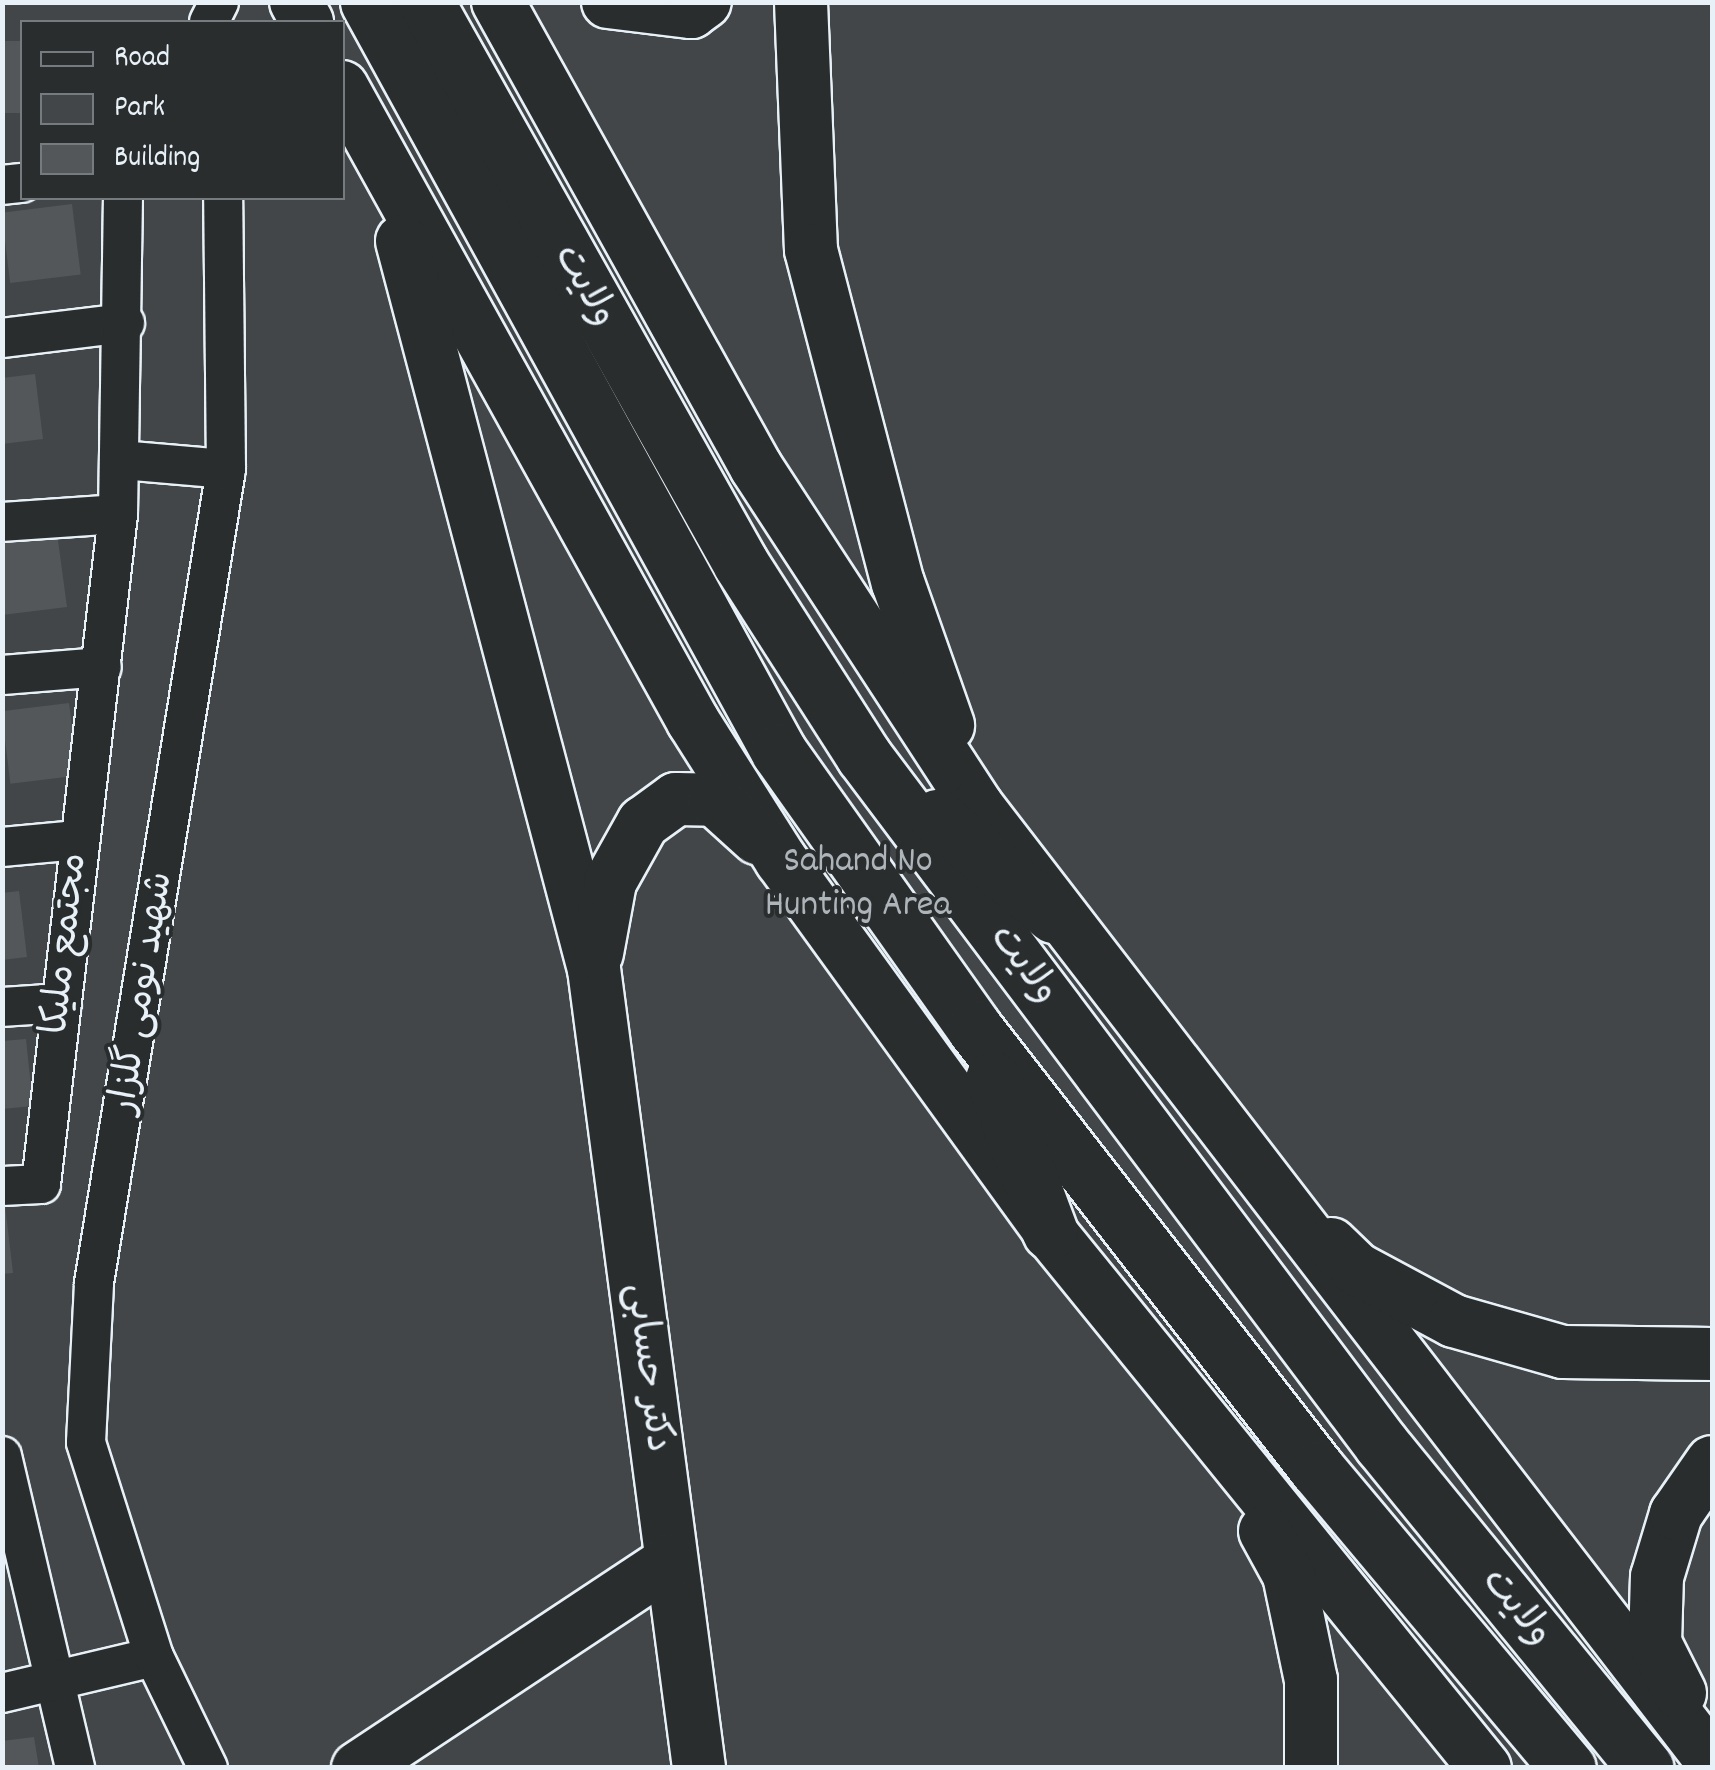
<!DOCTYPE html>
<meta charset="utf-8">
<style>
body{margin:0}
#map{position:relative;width:1715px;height:1770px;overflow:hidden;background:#2a2d2e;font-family:Dekko,"Playpen Sans Arabic",sans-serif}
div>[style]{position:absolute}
.green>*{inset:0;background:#424648}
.building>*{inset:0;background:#535759;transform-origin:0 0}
.roads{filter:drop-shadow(2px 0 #e8f1f8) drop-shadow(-2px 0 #e8f1f8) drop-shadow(0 2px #e8f1f8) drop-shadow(0 -2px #e8f1f8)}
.street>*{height:38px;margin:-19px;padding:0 19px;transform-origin:19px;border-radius:19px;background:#2a2d2e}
.secondary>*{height:52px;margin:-26px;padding:0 26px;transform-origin:26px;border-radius:26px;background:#2a2d2e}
.primary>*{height:55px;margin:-27.5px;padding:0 27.5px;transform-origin:27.5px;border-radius:27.5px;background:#2a2d2e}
span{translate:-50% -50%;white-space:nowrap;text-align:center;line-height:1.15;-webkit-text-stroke:8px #2a2d2e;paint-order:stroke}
.street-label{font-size:38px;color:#e8f1f8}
.park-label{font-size:38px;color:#aeb5ba}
.frame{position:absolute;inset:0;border:5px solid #e8f1f8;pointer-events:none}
.legend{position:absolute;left:20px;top:20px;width:325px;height:180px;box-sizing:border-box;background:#2a2d2e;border:2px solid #767b7f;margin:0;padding:12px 18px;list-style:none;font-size:30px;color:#e8f1f8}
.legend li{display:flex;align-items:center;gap:20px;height:50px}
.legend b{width:50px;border:2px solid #767b7f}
</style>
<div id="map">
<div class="green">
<div style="clip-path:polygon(evenodd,3px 3px,1712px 3px,1712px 1767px,3px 1767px,3px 3px,22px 22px,342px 22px,342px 198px,22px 198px,22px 22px)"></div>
</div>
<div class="building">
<div style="left:22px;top:41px;width:72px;height:20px;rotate:90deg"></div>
<div style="left:72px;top:204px;width:71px;height:71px;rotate:83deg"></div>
<div style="clip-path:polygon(35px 374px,43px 439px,2px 444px,2px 378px)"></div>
<div style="clip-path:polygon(57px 533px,67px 607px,2px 615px,2px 540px)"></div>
<div style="left:69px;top:703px;width:73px;height:68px;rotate:83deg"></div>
<div style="clip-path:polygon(19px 891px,27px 957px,2px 960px,2px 893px)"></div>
<div style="clip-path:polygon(26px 1039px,33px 1106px,2px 1109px,2px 1041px)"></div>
<div style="clip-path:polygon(5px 1205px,13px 1273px,2px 1274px,2px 1206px)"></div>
<div style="clip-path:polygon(34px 1737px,39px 1768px,2px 1768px,2px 1741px)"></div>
</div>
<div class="roads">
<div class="street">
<div style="left:209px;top:22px;width:22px;rotate:-63deg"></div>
<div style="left:2px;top:185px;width:20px;rotate:-6deg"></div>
<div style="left:2px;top:338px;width:124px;rotate:-7deg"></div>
<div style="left:121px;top:460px;width:105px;rotate:4.9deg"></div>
<div style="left:2px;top:522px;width:116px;rotate:-3.9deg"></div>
<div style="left:2px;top:675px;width:100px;rotate:-4.6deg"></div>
<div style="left:2px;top:847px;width:76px;rotate:-5.3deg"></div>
<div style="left:2px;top:1007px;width:60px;rotate:-3.8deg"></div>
<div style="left:2px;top:1186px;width:39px;rotate:-3deg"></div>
<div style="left:41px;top:1184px;width:674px;rotate:-83.44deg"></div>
<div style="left:118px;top:514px;width:316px;rotate:-89.1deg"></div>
<div style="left:2px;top:1456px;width:320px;rotate:76.8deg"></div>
<div style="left:2px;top:1693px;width:156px;rotate:-13.3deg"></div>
<div style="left:208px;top:1768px;width:123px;rotate:-115.9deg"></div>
<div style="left:154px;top:1657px;width:225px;rotate:-107.6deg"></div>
<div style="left:86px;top:1442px;width:159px;rotate:-87.1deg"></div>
<div style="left:94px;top:1283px;width:825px;rotate:-80.79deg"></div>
<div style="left:226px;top:469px;width:271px;rotate:-90.6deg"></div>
</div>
<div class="secondary">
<div style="left:296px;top:2px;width:23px;rotate:61deg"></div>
<div style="left:498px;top:2px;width:532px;rotate:60.98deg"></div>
<div style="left:756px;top:467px;width:405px;rotate:56.9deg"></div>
<div style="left:977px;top:806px;width:1205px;rotate:52.42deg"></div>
<div style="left:608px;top:2px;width:84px;rotate:6.9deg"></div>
<div style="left:691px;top:12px;width:17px;rotate:-36deg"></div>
<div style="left:801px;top:2px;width:248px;rotate:87.7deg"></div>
<div style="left:811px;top:250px;width:344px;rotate:75.4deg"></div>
<div style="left:898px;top:583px;width:151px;rotate:70.6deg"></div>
<div style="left:342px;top:87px;width:725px;rotate:61.03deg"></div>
<div style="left:693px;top:721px;width:165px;rotate:57.7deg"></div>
<div style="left:781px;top:860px;width:459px;rotate:54.1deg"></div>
<div style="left:1050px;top:1232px;width:690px;rotate:50.94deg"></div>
<div style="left:402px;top:241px;width:753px;rotate:75.23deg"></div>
<div style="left:594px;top:969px;width:806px;rotate:82.51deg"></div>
<div style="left:597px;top:953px;width:72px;rotate:-79.6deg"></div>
<div style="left:610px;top:882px;width:68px;rotate:-60.8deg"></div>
<div style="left:643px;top:823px;width:41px;rotate:-36deg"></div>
<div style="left:676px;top:799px;width:39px;rotate:1deg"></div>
<div style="left:715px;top:800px;width:57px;rotate:42.1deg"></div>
<div style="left:1331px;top:1244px;width:36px;rotate:44deg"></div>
<div style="left:1357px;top:1269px;width:110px;rotate:28.2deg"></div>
<div style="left:1454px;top:1321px;width:113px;rotate:15.9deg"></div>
<div style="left:1563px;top:1352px;width:149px;rotate:0.8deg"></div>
<div style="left:1265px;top:1531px;width:50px;rotate:61.4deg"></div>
<div style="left:1289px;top:1575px;width:107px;rotate:78.2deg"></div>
<div style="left:1311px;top:1680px;width:88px;rotate:90deg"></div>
<div style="left:1680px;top:1693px;width:56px;rotate:-116.6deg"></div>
<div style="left:1655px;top:1643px;width:66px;rotate:-88.3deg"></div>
<div style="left:1657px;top:1577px;width:66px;rotate:-73.2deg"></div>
<div style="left:1676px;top:1514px;width:63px;rotate:-55.3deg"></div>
<div style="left:358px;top:1768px;width:375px;rotate:-33.5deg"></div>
</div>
<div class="primary">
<div style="left:368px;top:2px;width:855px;rotate:61.28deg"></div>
<div style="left:779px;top:752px;width:339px;rotate:54.7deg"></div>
<div style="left:975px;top:1029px;width:557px;rotate:52.14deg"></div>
<div style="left:1317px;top:1469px;width:390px;rotate:50deg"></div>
<div style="left:426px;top:2px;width:644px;rotate:60.73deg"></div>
<div style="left:741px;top:564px;width:227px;rotate:57.4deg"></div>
<div style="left:863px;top:755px;width:863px;rotate:53.05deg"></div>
<div style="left:1382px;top:1445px;width:417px;rotate:50.8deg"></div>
<div style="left:937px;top:817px;width:152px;rotate:40.2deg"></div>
<div style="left:993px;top:1079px;width:163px;rotate:69.6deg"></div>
</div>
</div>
<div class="street-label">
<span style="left:583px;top:287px;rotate:60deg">ولایت</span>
<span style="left:67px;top:944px;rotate:-84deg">مجتمع ملیکا</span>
<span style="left:1022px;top:966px;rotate:53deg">ولایت</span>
<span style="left:144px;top:993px;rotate:-81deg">شهید نومی گلزار</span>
<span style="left:646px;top:1368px;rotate:83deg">دکتر حسابی</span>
<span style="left:1515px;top:1609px;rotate:51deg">ولایت</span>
</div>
<div class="park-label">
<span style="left:858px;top:885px">Sahand No<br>Hunting Area</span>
</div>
<div class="frame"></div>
<ul class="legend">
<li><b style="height:12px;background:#2a2d2e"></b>Road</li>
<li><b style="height:28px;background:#424648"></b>Park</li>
<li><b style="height:28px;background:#535759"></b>Building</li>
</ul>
</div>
